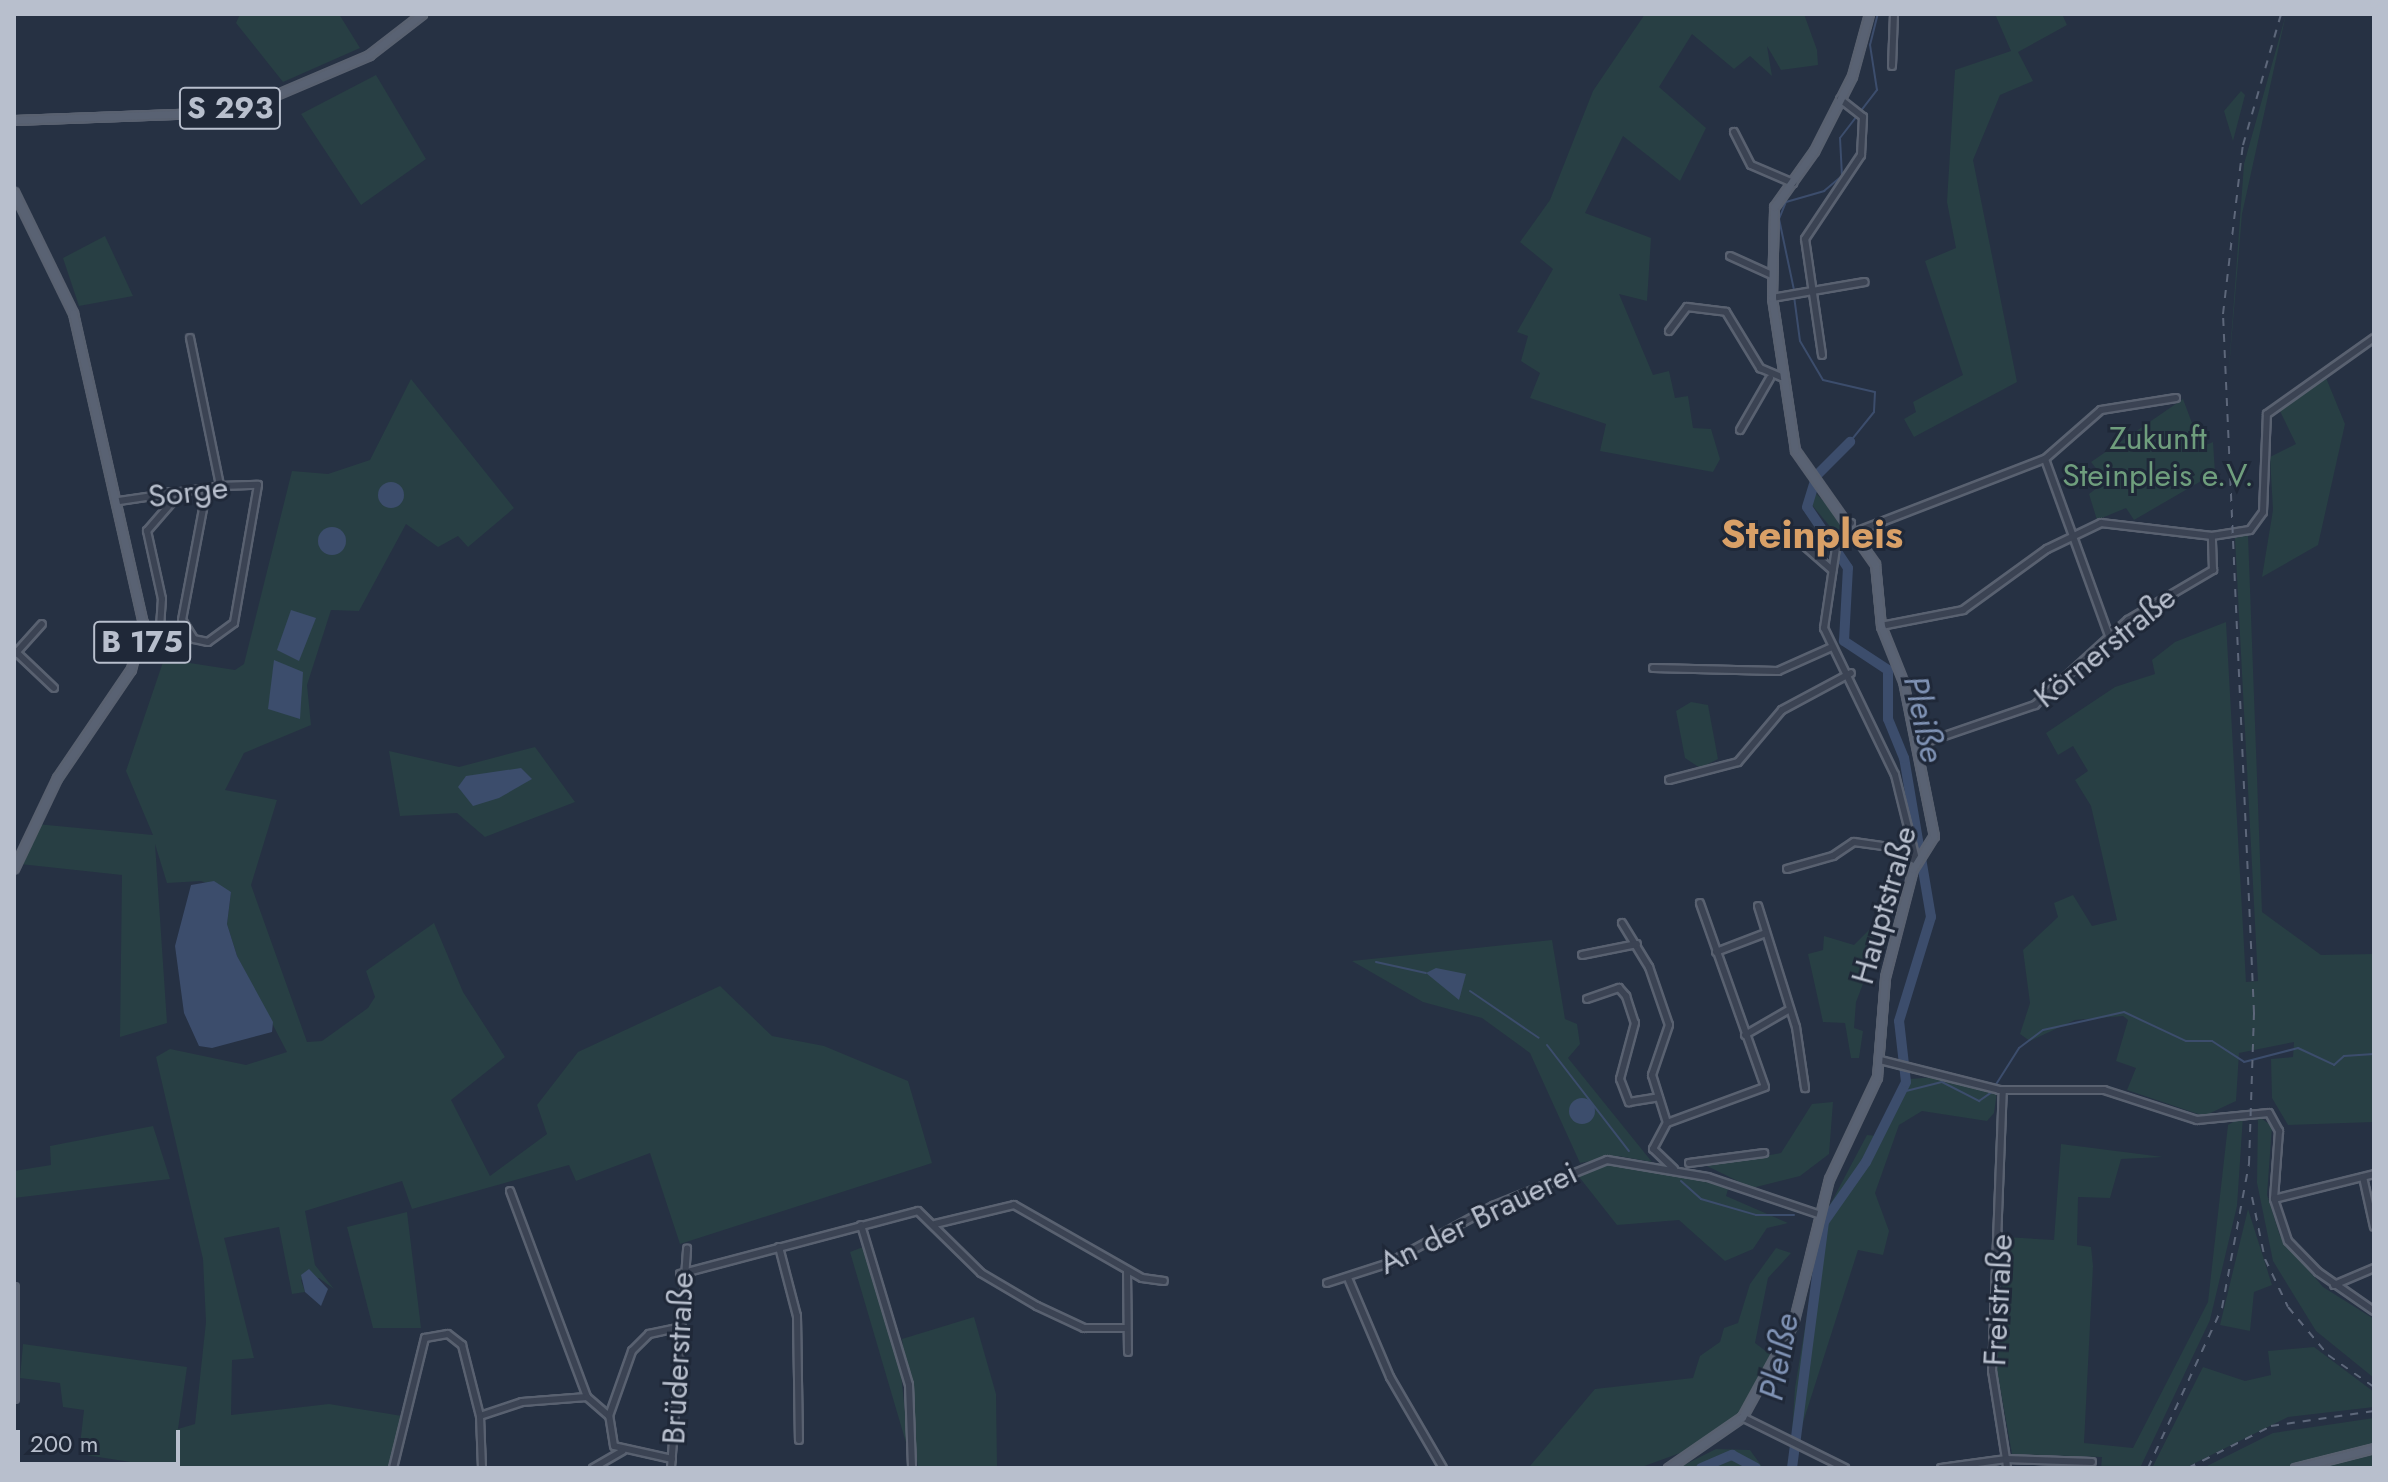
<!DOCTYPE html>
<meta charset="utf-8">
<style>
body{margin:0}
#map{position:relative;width:2388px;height:1482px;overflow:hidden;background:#263143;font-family:Jost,sans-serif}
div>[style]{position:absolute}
.green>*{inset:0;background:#283f44}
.water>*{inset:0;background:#3c4d6c}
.round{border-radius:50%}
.stream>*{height:2px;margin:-1px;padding:0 1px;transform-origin:1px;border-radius:1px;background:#3c4d6c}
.river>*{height:10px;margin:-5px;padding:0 5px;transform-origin:5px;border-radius:5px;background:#3c4d6c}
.roads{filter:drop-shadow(2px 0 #596170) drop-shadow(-2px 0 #596170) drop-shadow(0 2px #596170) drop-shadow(0 -2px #596170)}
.minor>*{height:6px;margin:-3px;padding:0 3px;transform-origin:3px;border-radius:3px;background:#3b4353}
.major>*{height:7px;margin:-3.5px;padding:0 3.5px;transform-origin:3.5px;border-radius:3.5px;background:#596273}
.rail>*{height:2px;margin-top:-1px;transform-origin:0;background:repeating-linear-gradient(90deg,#5d677a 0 8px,transparent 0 16px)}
span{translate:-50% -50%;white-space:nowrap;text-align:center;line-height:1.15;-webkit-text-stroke:6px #1f2838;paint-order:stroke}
.shield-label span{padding:2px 6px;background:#1f2838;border:2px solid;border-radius:6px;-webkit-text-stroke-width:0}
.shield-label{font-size:30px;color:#b8bfcd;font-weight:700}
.park-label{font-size:32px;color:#6f9e7d}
.street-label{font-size:32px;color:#b8bfcd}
.water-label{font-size:34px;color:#7f92b4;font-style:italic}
.district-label{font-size:40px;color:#d9a067;font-weight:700}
.frame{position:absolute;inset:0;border:16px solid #b8bfcd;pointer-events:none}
.scale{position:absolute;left:16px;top:1430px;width:164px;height:36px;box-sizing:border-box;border:4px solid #b8bfcd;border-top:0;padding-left:10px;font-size:24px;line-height:28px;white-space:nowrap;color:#b8bfcd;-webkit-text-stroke:6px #1f2838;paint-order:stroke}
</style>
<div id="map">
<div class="green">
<div style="clip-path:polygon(240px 14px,339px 14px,360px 48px,283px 82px,236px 23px)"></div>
<div style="clip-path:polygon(1645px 14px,1804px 14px,1817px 50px,1818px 65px,1781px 70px,1767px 46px,1772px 76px,1750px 56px,1734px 69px,1692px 34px,1659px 87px,1706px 128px,1680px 181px,1623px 136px,1585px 213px,1651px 238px,1647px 301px,1619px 294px,1653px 375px,1669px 371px,1675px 398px,1688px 396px,1693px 428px,1711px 429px,1720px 459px,1713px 472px,1600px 451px,1606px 424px,1530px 398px,1540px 373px,1521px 361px,1528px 336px,1517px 332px,1553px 269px,1520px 242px,1550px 200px,1593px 91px)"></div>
<div style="clip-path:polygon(1995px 14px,2062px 14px,2067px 25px,2018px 52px,2033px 81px,2000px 95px,1973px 160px,2017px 382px,1914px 437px,1904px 419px,1916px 412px,1913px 402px,1963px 375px,1925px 261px,1956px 248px,1947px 202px,1955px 70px,2011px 51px)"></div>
<div style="clip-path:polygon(2286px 14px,2242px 214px,2228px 381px,2244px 164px)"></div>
<div style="clip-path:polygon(376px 75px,426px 159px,361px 205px,301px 114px)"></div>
<div style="clip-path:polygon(2241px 91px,2245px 95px,2233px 141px,2224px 111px)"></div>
<div style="clip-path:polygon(105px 236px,133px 296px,79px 306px,63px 258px)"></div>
<div style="clip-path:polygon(2324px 373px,2345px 424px,2318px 545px,2262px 577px,2273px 510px,2270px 457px,2296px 444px,2278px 407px)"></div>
<div style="clip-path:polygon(411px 379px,514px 508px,468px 547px,458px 536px,438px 547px,406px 524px,359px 611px,331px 610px,307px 685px,311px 725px,244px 753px,225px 790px,277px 800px,251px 885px,307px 1042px,322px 1041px,368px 1008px,375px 997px,366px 971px,434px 923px,463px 992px,505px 1057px,451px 1100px,490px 1176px,547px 1134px,537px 1105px,578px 1052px,720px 986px,772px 1036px,824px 1046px,908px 1081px,932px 1163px,680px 1244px,650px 1153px,576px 1181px,569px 1165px,412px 1209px,402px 1181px,305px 1211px,315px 1265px,334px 1289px,319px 1278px,301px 1280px,305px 1292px,292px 1294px,279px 1227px,224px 1238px,254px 1358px,232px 1360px,231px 1415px,329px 1404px,402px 1416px,390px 1468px,169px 1468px,79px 1454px,84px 1410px,63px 1407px,60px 1383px,20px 1378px,23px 1344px,187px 1367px,178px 1429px,195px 1424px,206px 1322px,203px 1259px,156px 1057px,170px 1049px,246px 1065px,287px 1052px,237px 956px,227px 924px,231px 892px,201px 881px,167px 883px,155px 844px,167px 1023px,120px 1037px,122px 875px,20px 864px,36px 824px,153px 835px,126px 771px,164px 659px,235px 670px,244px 664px,292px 471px,328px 474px,370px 460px)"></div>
<div style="clip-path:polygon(2183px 399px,2201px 447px,2213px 442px,2215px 473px,2134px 520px,2126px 508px,2097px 520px,2089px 494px,2106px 481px,2091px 462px)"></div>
<div style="clip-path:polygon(1813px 490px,1843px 522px,1837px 535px,1812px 505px)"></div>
<div style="clip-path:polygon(2248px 535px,2262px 912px,2321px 955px,2374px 954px,2374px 1122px,2288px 1125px,2272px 1098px,2271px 1059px,2293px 1057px,2294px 1042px,2239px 1053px,2236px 1101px,2204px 1116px,2127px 1090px,2136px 1068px,2116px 1061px,2128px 1020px,2123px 1016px,2075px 1020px,2030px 1041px,2020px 1034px,2030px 1003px,2023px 950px,2058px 917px,2054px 903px,2073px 895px,2092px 926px,2117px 920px,2091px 806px,2075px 780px,2088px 771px,2073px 746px,2058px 755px,2046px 733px,2115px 687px,2155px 674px,2152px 660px,2175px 642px,2226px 622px,2246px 982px,2258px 981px,2235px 538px)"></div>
<div style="clip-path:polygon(1691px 702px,1708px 705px,1718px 759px,1700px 768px,1685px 758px,1676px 711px)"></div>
<div style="clip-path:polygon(535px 747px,575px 802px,485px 837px,457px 813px,400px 816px,389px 751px,459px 767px)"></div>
<div style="clip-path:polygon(1870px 929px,1876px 950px,1856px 1002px,1854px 1028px,1863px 1031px,1859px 1058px,1851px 1058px,1845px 1023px,1823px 1022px,1808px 954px,1823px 950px,1824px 936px,1854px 945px)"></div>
<div style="clip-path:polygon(1552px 940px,1565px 1019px,1577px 1024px,1580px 1044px,1568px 1058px,1652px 1162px,1618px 1156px,1580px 1163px,1530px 1053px,1482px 1018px,1423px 1002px,1352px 961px)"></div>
<div style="clip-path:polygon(1935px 1077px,1997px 1092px,1994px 1113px,1987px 1121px,1922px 1111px,1899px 1125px,1875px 1193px,1889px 1231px,1883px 1255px,1858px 1250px,1799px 1435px,1792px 1432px,1795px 1388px,1823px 1218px,1867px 1135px,1877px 1136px,1910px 1079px)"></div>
<div style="clip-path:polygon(1833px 1102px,1829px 1154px,1800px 1176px,1752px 1188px,1707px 1166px,1781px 1153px,1812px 1104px)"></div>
<div style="clip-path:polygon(2243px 1116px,2237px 1206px,2210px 1320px,2140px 1468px,2101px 1468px,2102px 1457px,2012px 1454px,1997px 1370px,2006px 1237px,2054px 1240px,2061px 1144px,2163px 1157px,2121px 1159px,2110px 1198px,2078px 1197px,2077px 1245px,2091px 1247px,2093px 1266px,2084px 1443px,2133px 1448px,2208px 1302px,2228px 1125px)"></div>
<div style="clip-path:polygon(2258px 1116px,2272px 1126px,2267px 1195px,2280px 1236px,2323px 1287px,2374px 1319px,2374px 1378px,2316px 1331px,2273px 1261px,2257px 1183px)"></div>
<div style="clip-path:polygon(153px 1126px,170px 1179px,14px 1198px,14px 1171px,51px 1165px,50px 1146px)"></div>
<div style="clip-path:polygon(1612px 1163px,1729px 1186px,1726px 1196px,1788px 1223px,1767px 1228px,1753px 1249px,1725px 1261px,1679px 1220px,1617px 1225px,1576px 1173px)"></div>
<div style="clip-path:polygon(2248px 1209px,2272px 1285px,2254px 1292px,2250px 1331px,2220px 1325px)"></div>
<div style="clip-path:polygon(407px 1212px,421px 1328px,373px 1328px,347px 1227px)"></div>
<div style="clip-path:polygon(863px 1247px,899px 1353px,909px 1453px,850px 1252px)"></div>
<div style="clip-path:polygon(1776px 1248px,1791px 1253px,1768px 1278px,1755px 1343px,1775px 1358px,1735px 1418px,1691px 1449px,1639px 1468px,1514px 1468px,1530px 1466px,1595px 1389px,1693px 1378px,1700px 1356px,1720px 1342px,1724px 1328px,1738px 1323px,1750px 1284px)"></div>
<div style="clip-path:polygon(974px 1317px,996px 1394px,997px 1468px,918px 1468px,902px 1339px)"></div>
<div style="clip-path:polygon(2314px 1347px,2374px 1392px,2374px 1407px,2288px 1417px,2185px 1468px,2152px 1468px,2203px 1367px,2245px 1381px,2271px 1375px,2268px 1351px)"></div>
<div style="clip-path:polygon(2374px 1418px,2374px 1443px,2283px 1468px,2203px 1468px,2273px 1433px)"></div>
<div style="clip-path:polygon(1716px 1449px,1750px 1450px,1763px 1468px,1678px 1468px)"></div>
<div style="clip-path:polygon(2374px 1454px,2374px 1468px,2311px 1468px,2362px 1455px)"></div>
</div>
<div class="water">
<div class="round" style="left:378px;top:482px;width:26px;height:26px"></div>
<div class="round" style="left:318px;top:527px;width:28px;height:28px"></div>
<div style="clip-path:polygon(291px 610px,316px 618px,299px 661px,277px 650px)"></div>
<div style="clip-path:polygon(274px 660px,303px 672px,300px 719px,268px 709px)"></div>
<div style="clip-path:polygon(521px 768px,532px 779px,499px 798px,473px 806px,458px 787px,466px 776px)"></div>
<div style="clip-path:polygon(214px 881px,231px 892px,227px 924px,237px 956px,273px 1022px,272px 1032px,212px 1048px,199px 1046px,184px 1013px,175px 946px,191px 885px)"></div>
<div style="clip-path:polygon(1436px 968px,1466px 974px,1459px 1000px,1426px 973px)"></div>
<div class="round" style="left:1569px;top:1098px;width:26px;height:26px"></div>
<div style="clip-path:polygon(309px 1269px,328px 1289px,321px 1306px,305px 1292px,301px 1275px)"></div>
</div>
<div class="stream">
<div style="left:1794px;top:290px;width:73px;rotate:-101.9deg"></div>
<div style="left:1779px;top:219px;width:18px;rotate:-68deg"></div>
<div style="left:1786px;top:202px;width:40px;rotate:-16deg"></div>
<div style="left:1824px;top:191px;width:23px;rotate:-40deg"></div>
<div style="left:1842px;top:176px;width:38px;rotate:-93deg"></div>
<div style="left:1840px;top:138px;width:61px;rotate:-52.4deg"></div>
<div style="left:1877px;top:90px;width:46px;rotate:-98.8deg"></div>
<div style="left:1870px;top:45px;width:32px;rotate:-76deg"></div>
<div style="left:1794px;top:296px;width:45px;rotate:82.4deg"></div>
<div style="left:1800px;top:341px;width:45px;rotate:59.5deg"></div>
<div style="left:1823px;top:380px;width:53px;rotate:13deg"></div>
<div style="left:1875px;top:392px;width:20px;rotate:93deg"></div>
<div style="left:1874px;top:412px;width:38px;rotate:129deg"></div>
<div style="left:1376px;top:962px;width:51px;rotate:12.4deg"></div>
<div style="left:1470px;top:991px;width:83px;rotate:34.3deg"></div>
<div style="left:1547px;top:1045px;width:134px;rotate:52.3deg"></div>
<div style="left:1995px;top:1086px;width:45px;rotate:-57.7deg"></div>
<div style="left:2019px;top:1048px;width:30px;rotate:-37deg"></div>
<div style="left:2043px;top:1030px;width:83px;rotate:-12.5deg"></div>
<div style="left:2124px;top:1012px;width:68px;rotate:25.1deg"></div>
<div style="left:2186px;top:1041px;width:26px"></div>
<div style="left:2212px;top:1041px;width:38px;rotate:33deg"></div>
<div style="left:2244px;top:1062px;width:56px;rotate:-14.5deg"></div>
<div style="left:2298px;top:1048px;width:40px;rotate:25deg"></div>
<div style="left:2334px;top:1065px;width:13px;rotate:-42deg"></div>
<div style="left:2344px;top:1056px;width:30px;rotate:-4deg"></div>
<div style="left:1902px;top:1092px;width:41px;rotate:-14deg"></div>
<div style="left:1942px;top:1082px;width:42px;rotate:27.2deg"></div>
<div style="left:1979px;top:1101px;width:16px;rotate:-35deg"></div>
<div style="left:1681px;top:1181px;width:27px;rotate:42deg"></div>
<div style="left:1701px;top:1199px;width:57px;rotate:16.2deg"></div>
<div style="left:1756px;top:1215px;width:38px"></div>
</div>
<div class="river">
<div style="left:1701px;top:1468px;width:34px;rotate:-23deg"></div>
<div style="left:1732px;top:1455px;width:27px;rotate:28deg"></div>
<div style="left:1792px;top:1468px;width:248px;rotate:-82.6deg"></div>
<div style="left:1824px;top:1222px;width:73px;rotate:-55deg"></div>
<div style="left:1866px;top:1162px;width:89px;rotate:-63.4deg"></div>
<div style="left:1906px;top:1082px;width:61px;rotate:-96.5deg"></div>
<div style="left:1899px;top:1021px;width:109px;rotate:-72.9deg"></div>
<div style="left:1931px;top:917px;width:161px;rotate:-99.6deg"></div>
<div style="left:1904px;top:758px;width:42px;rotate:-112.3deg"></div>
<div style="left:1888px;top:719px;width:49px;rotate:-90deg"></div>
<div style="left:1888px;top:670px;width:53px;rotate:-146.6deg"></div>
<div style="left:1844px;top:641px;width:73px;rotate:-86.9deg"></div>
<div style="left:1848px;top:568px;width:73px;rotate:-123.9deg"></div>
<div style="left:1807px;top:507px;width:34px;rotate:-73deg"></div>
<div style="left:1817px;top:475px;width:47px;rotate:-45deg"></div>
</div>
<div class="roads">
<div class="minor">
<div style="left:1892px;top:66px;width:52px;rotate:-87.8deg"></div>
<div style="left:1734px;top:132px;width:37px;rotate:63deg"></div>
<div style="left:1751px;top:165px;width:46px;rotate:23.2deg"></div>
<div style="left:1730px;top:256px;width:46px;rotate:24.3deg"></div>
<div style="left:1772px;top:298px;width:94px;rotate:-9.8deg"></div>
<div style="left:1669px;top:331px;width:30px;rotate:-53deg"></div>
<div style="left:1687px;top:307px;width:39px;rotate:7deg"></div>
<div style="left:1726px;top:312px;width:66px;rotate:58.7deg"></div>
<div style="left:1760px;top:368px;width:23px;rotate:23deg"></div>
<div style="left:190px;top:338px;width:151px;rotate:78.5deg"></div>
<div style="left:1822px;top:355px;width:117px;rotate:-98.3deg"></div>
<div style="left:1805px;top:239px;width:101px;rotate:-56.3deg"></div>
<div style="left:1861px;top:155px;width:38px;rotate:-87deg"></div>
<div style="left:1863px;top:117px;width:29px;rotate:-142deg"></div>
<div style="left:1740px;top:430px;width:60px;rotate:-60deg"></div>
<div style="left:2045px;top:459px;width:188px;rotate:70.1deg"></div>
<div style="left:119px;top:501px;width:102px;rotate:-8.4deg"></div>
<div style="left:220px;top:486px;width:38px;rotate:-2deg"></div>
<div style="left:258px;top:485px;width:140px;rotate:99.9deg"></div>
<div style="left:234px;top:623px;width:32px;rotate:144deg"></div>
<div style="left:208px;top:642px;width:14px;rotate:-168deg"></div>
<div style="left:194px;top:639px;width:22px;rotate:-122deg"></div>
<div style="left:182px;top:620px;width:134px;rotate:-79.3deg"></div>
<div style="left:1851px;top:523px;width:29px;rotate:121deg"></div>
<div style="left:1836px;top:548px;width:81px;rotate:98.5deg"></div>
<div style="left:1824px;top:628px;width:163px;rotate:64.2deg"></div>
<div style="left:1895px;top:775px;width:91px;rotate:76deg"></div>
<div style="left:1858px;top:531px;width:200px;rotate:-21.1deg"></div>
<div style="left:2045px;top:459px;width:74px;rotate:-41.2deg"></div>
<div style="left:2101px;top:410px;width:76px;rotate:-9.1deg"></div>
<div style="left:1800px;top:542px;width:43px;rotate:41.2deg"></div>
<div style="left:1881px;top:626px;width:84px;rotate:-11deg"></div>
<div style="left:1963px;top:610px;width:104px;rotate:-36deg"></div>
<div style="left:2047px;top:549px;width:60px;rotate:-25.7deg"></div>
<div style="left:2101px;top:523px;width:112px;rotate:6.7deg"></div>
<div style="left:2212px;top:536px;width:38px;rotate:-9deg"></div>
<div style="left:2250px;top:530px;width:22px;rotate:-54deg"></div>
<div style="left:2263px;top:512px;width:98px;rotate:-87.7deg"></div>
<div style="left:2267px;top:414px;width:131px;rotate:-35.4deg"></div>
<div style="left:160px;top:627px;width:28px;rotate:-86deg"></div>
<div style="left:162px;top:599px;width:70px;rotate:-102.4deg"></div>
<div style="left:147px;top:531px;width:37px;rotate:-49deg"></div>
<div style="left:171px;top:503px;width:11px;rotate:-95deg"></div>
<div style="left:14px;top:650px;width:55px;rotate:43.5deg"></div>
<div style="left:15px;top:654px;width:40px;rotate:-48deg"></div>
<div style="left:1653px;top:668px;width:125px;rotate:1.4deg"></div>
<div style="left:1778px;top:671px;width:59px;rotate:-24deg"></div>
<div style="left:1918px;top:745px;width:124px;rotate:-18.9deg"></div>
<div style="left:2035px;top:705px;width:126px;rotate:-42.4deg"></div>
<div style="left:2128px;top:620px;width:99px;rotate:-30.5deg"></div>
<div style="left:2213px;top:570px;width:34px;rotate:-92deg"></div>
<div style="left:1669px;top:780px;width:71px;rotate:-14.6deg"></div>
<div style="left:1738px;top:762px;width:68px;rotate:-49.8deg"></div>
<div style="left:1782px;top:710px;width:78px;rotate:-28.2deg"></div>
<div style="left:1787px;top:869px;width:48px;rotate:-15.8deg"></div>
<div style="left:1833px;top:856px;width:25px;rotate:-34deg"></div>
<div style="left:1854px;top:842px;width:37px;rotate:8deg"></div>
<div style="left:1891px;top:847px;width:26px;rotate:29deg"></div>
<div style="left:1758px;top:906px;width:127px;rotate:72.6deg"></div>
<div style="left:1796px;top:1027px;width:62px;rotate:81.6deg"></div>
<div style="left:1622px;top:923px;width:52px;rotate:58.5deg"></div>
<div style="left:1649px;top:967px;width:61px;rotate:71deg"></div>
<div style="left:1669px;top:1025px;width:53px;rotate:108.8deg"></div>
<div style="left:1652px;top:1075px;width:50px;rotate:72.6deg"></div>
<div style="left:1716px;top:952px;width:53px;rotate:-20.8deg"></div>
<div style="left:1582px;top:955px;width:56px;rotate:-11.3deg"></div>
<div style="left:1587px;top:999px;width:34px;rotate:-19deg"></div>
<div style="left:1619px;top:988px;width:11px;rotate:49deg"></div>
<div style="left:1626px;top:996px;width:28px;rotate:72deg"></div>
<div style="left:1635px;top:1023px;width:58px;rotate:105deg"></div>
<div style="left:1620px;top:1079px;width:25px;rotate:69deg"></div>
<div style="left:1629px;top:1102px;width:30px;rotate:-9deg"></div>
<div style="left:1745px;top:1035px;width:52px;rotate:-30deg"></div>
<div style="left:1880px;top:1060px;width:123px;rotate:14.1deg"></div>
<div style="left:1999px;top:1090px;width:105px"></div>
<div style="left:2104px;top:1090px;width:98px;rotate:17.9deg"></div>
<div style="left:2197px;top:1120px;width:72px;rotate:-5.6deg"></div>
<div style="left:2269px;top:1113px;width:21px;rotate:61deg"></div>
<div style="left:2279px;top:1131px;width:68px;rotate:94.2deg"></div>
<div style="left:2274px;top:1199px;width:44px;rotate:71.6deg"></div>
<div style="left:2288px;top:1241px;width:43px;rotate:45.9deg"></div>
<div style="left:2318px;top:1272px;width:68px;rotate:34.9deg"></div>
<div style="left:1689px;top:1163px;width:76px;rotate:-7.6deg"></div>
<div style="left:1674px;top:1169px;width:29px;rotate:-136deg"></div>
<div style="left:1653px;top:1149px;width:30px;rotate:-62deg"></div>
<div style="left:1667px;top:1123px;width:104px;rotate:-20.2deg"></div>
<div style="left:1765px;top:1087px;width:195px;rotate:-109.5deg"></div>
<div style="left:2363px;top:1177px;width:51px;rotate:77.6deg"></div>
<div style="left:510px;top:1191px;width:220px;rotate:69.5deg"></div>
<div style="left:2274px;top:1199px;width:103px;rotate:-14deg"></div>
<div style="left:935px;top:1224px;width:81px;rotate:-13.5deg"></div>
<div style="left:1014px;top:1205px;width:147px;rotate:29.7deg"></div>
<div style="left:1142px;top:1278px;width:22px;rotate:8deg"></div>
<div style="left:861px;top:1225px;width:167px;rotate:73.3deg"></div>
<div style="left:909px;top:1385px;width:83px;rotate:87.9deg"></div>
<div style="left:779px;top:1247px;width:71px;rotate:75.4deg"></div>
<div style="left:797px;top:1316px;width:124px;rotate:89.1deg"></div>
<div style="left:1127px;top:1270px;width:82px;rotate:89.3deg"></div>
<div style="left:680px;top:1274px;width:246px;rotate:-14.8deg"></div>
<div style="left:918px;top:1211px;width:88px;rotate:44.5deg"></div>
<div style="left:981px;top:1273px;width:65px;rotate:30.5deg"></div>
<div style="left:1037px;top:1306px;width:52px;rotate:25.1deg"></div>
<div style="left:1084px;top:1328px;width:41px"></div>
<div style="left:1348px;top:1278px;width:108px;rotate:67deg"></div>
<div style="left:1390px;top:1377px;width:105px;rotate:59.8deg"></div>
<div style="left:1327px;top:1283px;width:65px;rotate:-17.9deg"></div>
<div style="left:1389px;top:1263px;width:119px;rotate:-28.7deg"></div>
<div style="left:1493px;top:1206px;width:123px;rotate:-22deg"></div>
<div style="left:1607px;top:1160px;width:102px;rotate:9.6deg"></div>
<div style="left:1708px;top:1177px;width:116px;rotate:18.6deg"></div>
<div style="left:2334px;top:1285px;width:43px;rotate:-23deg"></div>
<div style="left:480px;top:1416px;width:44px;rotate:-18.4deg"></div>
<div style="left:522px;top:1402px;width:65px;rotate:-4.4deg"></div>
<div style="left:587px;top:1397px;width:29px;rotate:41deg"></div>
<div style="left:1742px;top:1417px;width:115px;rotate:26.3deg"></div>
<div style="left:672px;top:1459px;width:59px;rotate:-167.4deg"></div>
<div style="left:614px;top:1446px;width:30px;rotate:-99deg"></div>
<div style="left:609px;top:1416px;width:69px;rotate:-70.5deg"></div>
<div style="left:632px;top:1351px;width:24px;rotate:-45deg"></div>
<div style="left:649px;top:1334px;width:33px;rotate:-12deg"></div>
<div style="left:393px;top:1468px;width:134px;rotate:-76.2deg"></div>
<div style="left:425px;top:1338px;width:23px;rotate:-10deg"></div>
<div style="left:448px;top:1334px;width:18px;rotate:38deg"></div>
<div style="left:462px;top:1345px;width:73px;rotate:75.8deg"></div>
<div style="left:480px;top:1416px;width:52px;rotate:87.8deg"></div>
<div style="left:593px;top:1468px;width:34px;rotate:-30deg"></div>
<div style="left:671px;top:1468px;width:220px;rotate:-85.8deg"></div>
<div style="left:1941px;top:1468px;width:66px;rotate:-7.9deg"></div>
<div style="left:2006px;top:1459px;width:89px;rotate:-99deg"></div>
<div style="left:1992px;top:1371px;width:280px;rotate:-87.8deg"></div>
<div style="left:2007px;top:1468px;width:9px;rotate:-96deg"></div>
<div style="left:2006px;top:1459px;width:86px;rotate:2deg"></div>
</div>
<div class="major">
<div style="left:14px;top:120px;width:188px;rotate:-2.1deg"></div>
<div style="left:202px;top:113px;width:58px;rotate:-10.9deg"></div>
<div style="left:259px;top:102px;width:120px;rotate:-23.1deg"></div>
<div style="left:369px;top:55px;width:67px;rotate:-37.7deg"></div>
<div style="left:14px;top:192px;width:135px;rotate:64deg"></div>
<div style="left:73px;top:313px;width:318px;rotate:77.3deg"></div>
<div style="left:143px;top:623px;width:48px;rotate:104.6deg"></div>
<div style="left:131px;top:669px;width:132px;rotate:124.2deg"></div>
<div style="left:57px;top:778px;width:100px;rotate:115.5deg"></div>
<div style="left:14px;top:1287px;width:111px;rotate:90deg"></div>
<div style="left:1668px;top:1468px;width:90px;rotate:-34.6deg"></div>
<div style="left:1742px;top:1417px;width:106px;rotate:-61.3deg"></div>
<div style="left:1793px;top:1324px;width:149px;rotate:-76.1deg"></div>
<div style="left:1829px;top:1179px;width:113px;rotate:-64.8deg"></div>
<div style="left:1877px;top:1077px;width:100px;rotate:-85.4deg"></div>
<div style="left:1885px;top:977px;width:112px;rotate:-75.5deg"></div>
<div style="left:1913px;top:869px;width:39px;rotate:-58deg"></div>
<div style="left:1934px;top:836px;width:158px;rotate:-101.3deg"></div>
<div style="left:1903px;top:681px;width:59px;rotate:-111.8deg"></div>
<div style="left:1881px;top:626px;width:62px;rotate:-95.5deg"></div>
<div style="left:1875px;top:564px;width:139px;rotate:-125.1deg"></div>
<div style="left:1795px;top:450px;width:154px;rotate:-98.6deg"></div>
<div style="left:1772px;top:298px;width:91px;rotate:-88.7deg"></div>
<div style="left:1774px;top:207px;width:69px;rotate:-54.5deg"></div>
<div style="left:1814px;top:151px;width:84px;rotate:-63.1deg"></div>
<div style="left:1852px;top:76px;width:64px;rotate:-74.7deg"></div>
<div style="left:2295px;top:1468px;width:81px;rotate:-14.2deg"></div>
</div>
</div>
<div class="rail">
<div style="left:2252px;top:1197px;width:63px;rotate:78.2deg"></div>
<div style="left:2265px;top:1259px;width:53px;rotate:64.4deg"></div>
<div style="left:2288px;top:1307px;width:62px;rotate:50.2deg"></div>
<div style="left:2328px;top:1355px;width:56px;rotate:34.8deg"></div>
<div style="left:2148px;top:1468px;width:176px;rotate:-65.2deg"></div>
<div style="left:2222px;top:1308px;width:147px;rotate:-79.4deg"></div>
<div style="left:2249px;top:1164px;width:151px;rotate:-88.1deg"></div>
<div style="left:2254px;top:1013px;width:700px;rotate:-92.54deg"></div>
<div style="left:2223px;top:314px;width:170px;rotate:-83.3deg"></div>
<div style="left:2243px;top:145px;width:136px;rotate:-73.8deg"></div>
<div style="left:2188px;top:1468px;width:93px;rotate:-26.8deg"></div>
<div style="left:2271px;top:1426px;width:104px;rotate:-8.3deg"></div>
</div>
<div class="shield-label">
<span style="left:230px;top:108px">S 293</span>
<span style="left:142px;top:642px">B 175</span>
</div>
<div class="park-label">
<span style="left:2158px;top:457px">Zukunft<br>Steinpleis e.V.</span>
</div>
<div class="street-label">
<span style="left:188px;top:492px;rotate:-7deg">Sorge</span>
<span style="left:2105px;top:647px;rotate:-39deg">Körnerstraße</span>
<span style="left:1884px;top:905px;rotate:-74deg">Hauptstraße</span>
<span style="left:1478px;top:1218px;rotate:-26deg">An der Brauerei</span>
<span style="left:1998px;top:1300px;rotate:-87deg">Freistraße</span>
<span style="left:678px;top:1358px;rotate:-87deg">Brüderstraße</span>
</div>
<div class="water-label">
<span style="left:1924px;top:719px;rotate:78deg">Pleiße</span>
<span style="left:1779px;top:1357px;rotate:-79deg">Pleiße</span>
</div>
<div class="district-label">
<span style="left:1812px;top:534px">Steinpleis</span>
</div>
<div class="frame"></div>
<div class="scale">200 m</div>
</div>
